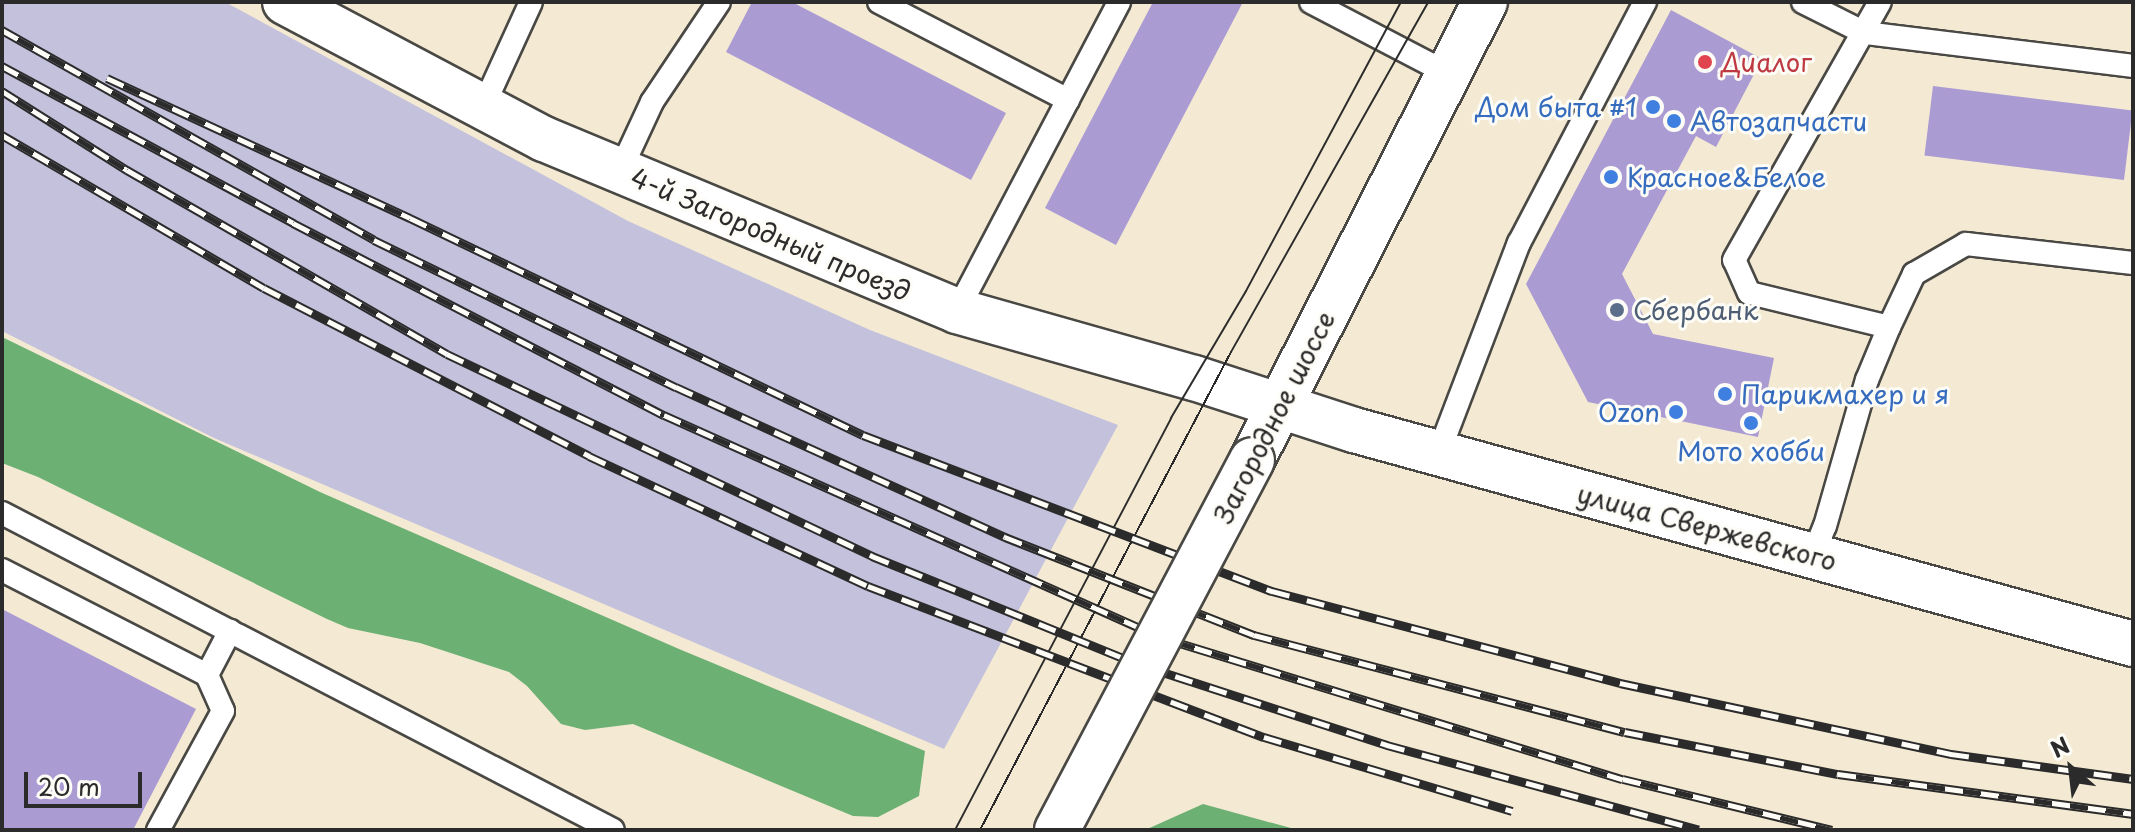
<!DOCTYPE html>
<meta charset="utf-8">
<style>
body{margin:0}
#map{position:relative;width:2135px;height:832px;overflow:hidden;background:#f4ead3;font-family:"Playpen Sans",sans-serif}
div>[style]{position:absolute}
.industrial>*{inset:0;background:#c3c1dc}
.forest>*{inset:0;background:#6cb074}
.building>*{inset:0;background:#ab9bd3;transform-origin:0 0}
.roads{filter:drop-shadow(2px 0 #494844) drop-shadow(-2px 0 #494844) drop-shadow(0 2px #494844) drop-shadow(0 -2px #494844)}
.lane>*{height:22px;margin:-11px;padding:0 11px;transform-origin:11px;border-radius:11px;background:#fff}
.secondary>*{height:44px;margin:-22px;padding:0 22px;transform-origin:22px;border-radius:22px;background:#fff}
.tram>*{height:2px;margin:-1px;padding:0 1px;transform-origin:1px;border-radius:1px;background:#2b2b2b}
.rail>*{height:9px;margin-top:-4.5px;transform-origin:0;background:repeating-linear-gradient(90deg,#fdfcf7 0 18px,#2b2b2b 0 36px);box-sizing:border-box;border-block:2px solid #2b2b2b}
.bridges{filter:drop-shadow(2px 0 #494844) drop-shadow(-2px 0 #494844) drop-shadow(0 2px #494844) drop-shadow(0 -2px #494844)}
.secondary-bridge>*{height:44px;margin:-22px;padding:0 22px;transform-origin:22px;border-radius:22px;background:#fff}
.dots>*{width:22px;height:22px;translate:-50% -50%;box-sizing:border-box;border:4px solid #fdfcf7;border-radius:50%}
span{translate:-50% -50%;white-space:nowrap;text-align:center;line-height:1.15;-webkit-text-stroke:6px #fdfcf7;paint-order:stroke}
.health-label{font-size:26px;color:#be3a42}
.left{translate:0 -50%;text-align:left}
.shop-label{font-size:26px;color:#366cbe}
.right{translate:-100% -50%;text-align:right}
.street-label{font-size:26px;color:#2b2b2b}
.service-label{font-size:26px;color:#4e5e75}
.frame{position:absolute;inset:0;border:4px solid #2b2b2b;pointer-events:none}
.north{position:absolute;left:2031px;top:728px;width:80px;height:80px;-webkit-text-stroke:6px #fdfcf7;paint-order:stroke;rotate:332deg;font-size:22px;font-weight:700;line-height:32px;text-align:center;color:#2b2b2b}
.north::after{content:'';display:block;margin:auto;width:28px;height:36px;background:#2b2b2b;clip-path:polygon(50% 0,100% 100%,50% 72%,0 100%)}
.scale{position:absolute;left:24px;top:772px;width:118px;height:36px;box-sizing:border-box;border:4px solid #2b2b2b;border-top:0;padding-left:10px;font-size:24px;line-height:28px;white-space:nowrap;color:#2b2b2b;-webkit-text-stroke:6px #fdfcf7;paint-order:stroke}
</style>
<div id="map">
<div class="industrial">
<div style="clip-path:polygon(2px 2px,225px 2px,628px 221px,870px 330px,1118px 425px,944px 749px,214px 438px,2px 331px)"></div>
</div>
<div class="forest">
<div style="clip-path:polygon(2px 337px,320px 492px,679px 649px,925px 751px,919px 796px,878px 817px,853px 816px,633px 724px,585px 730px,561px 724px,527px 686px,509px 672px,420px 643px,348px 628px,327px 619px,38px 477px,2px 463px)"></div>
<div style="clip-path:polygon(1203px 804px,1298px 830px,1145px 830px)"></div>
</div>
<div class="building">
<div style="clip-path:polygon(752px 2px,792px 2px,1006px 113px,971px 180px,726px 52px)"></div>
<div style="clip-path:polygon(1153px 2px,1243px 2px,1116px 245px,1045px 208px)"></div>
<div style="clip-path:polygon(1671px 10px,1762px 59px,1716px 147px,1696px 136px,1622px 274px,1653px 334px,1774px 358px,1758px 437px,1588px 402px,1526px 284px)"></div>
<div style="left:1933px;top:86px;width:201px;height:70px;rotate:7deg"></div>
<div style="clip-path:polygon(2px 609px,196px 709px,133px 830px,2px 830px)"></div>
</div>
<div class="roads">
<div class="lane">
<div style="left:879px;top:2px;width:213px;rotate:27.4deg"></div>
<div style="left:1311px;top:2px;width:156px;rotate:27.6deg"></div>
<div style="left:1803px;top:2px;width:69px;rotate:26.6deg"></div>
<div style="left:1865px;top:33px;width:270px;rotate:7deg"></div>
<div style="left:483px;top:107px;width:115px;rotate:-65.4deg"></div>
<div style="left:620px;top:171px;width:76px;rotate:-65.1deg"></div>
<div style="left:652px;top:102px;width:120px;rotate:-56.2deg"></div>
<div style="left:957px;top:311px;width:349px;rotate:-62.3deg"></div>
<div style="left:1889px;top:327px;width:59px;rotate:-64.7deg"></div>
<div style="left:1914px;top:274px;width:60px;rotate:-30deg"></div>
<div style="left:1966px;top:244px;width:168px;rotate:6.5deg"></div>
<div style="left:1439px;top:452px;width:224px;rotate:-69.1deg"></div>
<div style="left:1519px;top:243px;width:272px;rotate:-62.4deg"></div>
<div style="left:2px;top:513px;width:688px;rotate:27.42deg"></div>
<div style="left:1813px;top:555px;width:31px;rotate:-68deg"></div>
<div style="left:1825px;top:526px;width:152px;rotate:-74deg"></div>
<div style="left:1867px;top:380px;width:57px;rotate:-67.5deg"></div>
<div style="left:1889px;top:327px;width:144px;rotate:-166.3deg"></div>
<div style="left:1749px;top:293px;width:36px;rotate:-114deg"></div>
<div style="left:1734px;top:260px;width:296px;rotate:-60.5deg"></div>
<div style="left:2px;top:570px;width:230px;rotate:27.1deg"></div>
<div style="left:207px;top:675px;width:39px;rotate:66deg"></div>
<div style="left:223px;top:711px;width:136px;rotate:118.6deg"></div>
<div style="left:207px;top:675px;width:50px;rotate:-62.4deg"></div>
</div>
<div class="secondary">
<div style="left:285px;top:2px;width:293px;rotate:27.9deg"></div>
<div style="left:544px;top:139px;width:447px;rotate:22.6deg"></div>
<div style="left:957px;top:311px;width:246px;rotate:15.8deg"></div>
<div style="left:1194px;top:378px;width:168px;rotate:18deg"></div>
<div style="left:1354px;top:430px;width:808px;rotate:15.36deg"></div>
<div style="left:1252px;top:460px;width:514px;rotate:-63.04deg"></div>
</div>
</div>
<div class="tram">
<div style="left:955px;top:830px;width:465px;rotate:-62.3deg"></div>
<div style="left:1171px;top:418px;width:147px;rotate:-59.4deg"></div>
<div style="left:1246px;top:291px;width:328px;rotate:-61.8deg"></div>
<div style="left:980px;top:830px;width:540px;rotate:-62.3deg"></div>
<div style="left:1231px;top:352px;width:402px;rotate:-60.6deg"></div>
</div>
<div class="rail">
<div style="left:2px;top:30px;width:427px;rotate:29.4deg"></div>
<div style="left:374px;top:240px;width:336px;rotate:26deg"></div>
<div style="left:676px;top:387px;width:362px;rotate:24.5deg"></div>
<div style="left:1005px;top:537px;width:268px;rotate:21.5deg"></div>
<div style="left:1254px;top:635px;width:383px;rotate:14.7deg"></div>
<div style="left:1625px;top:732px;width:217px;rotate:11.2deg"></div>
<div style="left:1838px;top:774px;width:298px;rotate:7.7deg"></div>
<div style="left:2px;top:66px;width:331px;rotate:28.3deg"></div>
<div style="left:293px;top:223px;width:418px;rotate:27.4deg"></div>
<div style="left:664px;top:415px;width:543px;rotate:24.11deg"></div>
<div style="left:1160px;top:637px;width:484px;rotate:17.1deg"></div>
<div style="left:1623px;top:779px;width:215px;rotate:13.7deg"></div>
<div style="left:107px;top:78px;width:334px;rotate:24.8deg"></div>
<div style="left:410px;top:218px;width:502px;rotate:25.6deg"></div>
<div style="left:863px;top:435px;width:438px;rotate:20.9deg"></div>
<div style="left:1272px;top:591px;width:360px;rotate:14.8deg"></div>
<div style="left:1620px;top:683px;width:339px;rotate:12.1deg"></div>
<div style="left:1951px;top:754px;width:184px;rotate:7.8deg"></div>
<div style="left:2px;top:91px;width:148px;rotate:32.3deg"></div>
<div style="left:127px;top:170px;width:369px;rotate:29.9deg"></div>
<div style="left:447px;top:354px;width:471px;rotate:25.4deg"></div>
<div style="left:872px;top:556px;width:290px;rotate:22.1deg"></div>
<div style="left:1141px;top:665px;width:259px;rotate:18deg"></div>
<div style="left:1387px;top:745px;width:323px;rotate:15.2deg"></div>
<div style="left:2px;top:135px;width:303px;rotate:30.3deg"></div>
<div style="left:264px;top:288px;width:366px;rotate:27.3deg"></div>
<div style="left:589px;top:456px;width:308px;rotate:25deg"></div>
<div style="left:868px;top:586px;width:424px;rotate:20.9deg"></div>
<div style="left:1264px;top:737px;width:259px;rotate:16.6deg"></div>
</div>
<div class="bridges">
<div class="secondary-bridge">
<div style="left:1057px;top:830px;width:418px;rotate:-62.2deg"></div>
</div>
</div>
<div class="dots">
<div style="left:1705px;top:62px;background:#e0444e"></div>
<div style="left:1653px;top:107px;background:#3f7fe0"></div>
<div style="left:1674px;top:121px;background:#3f7fe0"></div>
<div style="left:1611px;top:177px;background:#3f7fe0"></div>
<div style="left:1617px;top:310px;background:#5c6f8a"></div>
<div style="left:1725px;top:394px;background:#3f7fe0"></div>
<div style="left:1676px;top:412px;background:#3f7fe0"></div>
<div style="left:1751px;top:423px;background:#3f7fe0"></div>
</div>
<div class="health-label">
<span class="left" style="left:1721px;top:62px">Диалог</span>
</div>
<div class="shop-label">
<span class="right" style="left:1637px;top:107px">Дом быта #1</span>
<span class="left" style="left:1690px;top:121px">Автозапчасти</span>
<span class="left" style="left:1627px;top:177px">Красное&amp;Белое</span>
<span class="left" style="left:1741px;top:394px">Парикмахер и я</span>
<span class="right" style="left:1660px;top:412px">Ozon</span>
<span style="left:1751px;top:451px">Мото хобби</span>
</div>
<div class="street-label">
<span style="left:771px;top:234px;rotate:23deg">4-й Загородный проезд</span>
<span style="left:1274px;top:417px;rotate:-63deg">Загородное шоссе</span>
<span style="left:1707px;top:527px;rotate:15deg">улица Свержевского</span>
</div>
<div class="service-label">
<span class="left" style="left:1633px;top:310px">Сбербанк</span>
</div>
<div class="frame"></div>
<div class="north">N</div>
<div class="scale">20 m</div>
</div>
